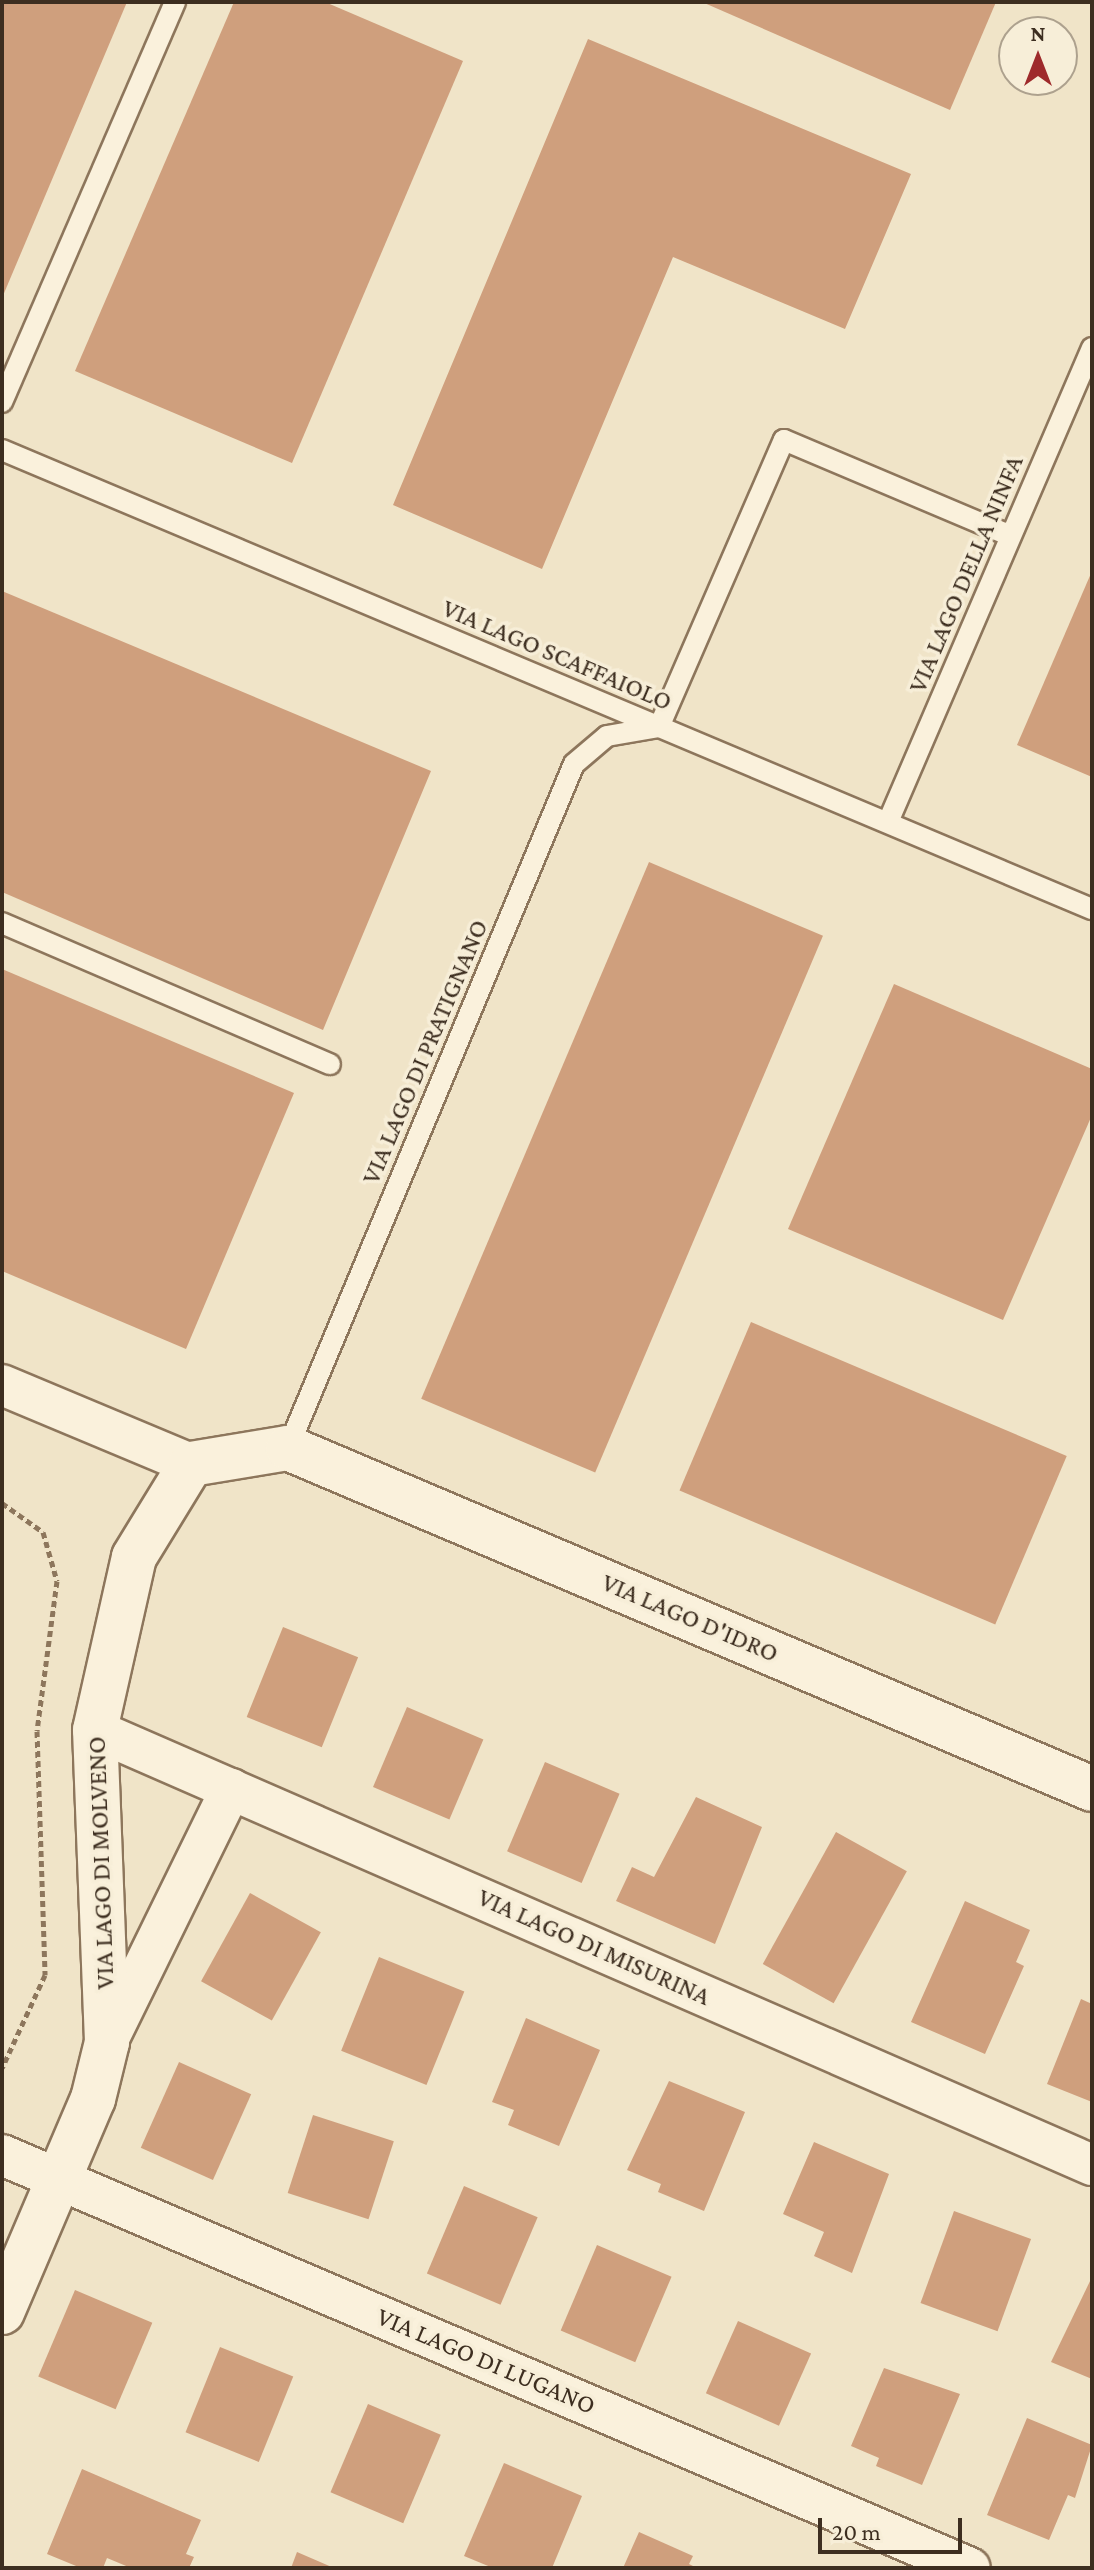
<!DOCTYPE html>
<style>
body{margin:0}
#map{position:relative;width:1094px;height:2570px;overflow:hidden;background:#f0e4c8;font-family:"Crimson Pro",serif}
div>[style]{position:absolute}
.building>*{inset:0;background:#cf9f7d;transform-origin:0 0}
.path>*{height:5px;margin-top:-2.5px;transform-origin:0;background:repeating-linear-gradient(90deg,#8d765c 0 6px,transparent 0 10px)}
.roads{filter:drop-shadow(2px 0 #8d765c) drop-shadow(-2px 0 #8d765c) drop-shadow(0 2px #8d765c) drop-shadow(0 -2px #8d765c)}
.lane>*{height:20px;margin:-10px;padding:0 10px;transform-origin:10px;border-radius:10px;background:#faf1dc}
.street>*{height:40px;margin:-20px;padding:0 20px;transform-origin:20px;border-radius:20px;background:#faf1dc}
.secondary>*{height:44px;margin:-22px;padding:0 22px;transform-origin:22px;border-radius:22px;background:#faf1dc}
span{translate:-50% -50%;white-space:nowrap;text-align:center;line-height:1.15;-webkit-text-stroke:7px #f7eed8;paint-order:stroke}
.street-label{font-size:26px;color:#3d2e20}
.frame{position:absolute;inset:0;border:4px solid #3d2e20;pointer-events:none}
.north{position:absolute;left:998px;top:16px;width:80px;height:80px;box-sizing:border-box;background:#f7eed8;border:2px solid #ada18e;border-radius:50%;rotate:0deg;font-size:22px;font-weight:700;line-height:32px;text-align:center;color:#3d2e20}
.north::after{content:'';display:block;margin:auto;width:28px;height:36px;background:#9e2a2b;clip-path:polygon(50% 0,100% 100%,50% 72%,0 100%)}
.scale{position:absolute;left:818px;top:2518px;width:144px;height:36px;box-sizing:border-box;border:4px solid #3d2e20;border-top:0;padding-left:10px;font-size:24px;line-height:28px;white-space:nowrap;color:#3d2e20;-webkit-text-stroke:6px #f7eed8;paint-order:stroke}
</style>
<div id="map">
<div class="building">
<div style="clip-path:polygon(2px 2px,127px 2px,2px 298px)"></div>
<div style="clip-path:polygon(234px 2px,325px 2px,463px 61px,292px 463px,75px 371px)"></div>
<div style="clip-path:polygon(702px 2px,996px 2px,950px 110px)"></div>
<div style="clip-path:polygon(588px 39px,911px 174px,845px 329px,673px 257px,542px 569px,393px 505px)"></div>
<div style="clip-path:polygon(1092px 571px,1092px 777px,1017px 745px)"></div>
<div style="clip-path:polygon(2px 591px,431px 771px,323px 1030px,2px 892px)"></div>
<div style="left:649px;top:862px;width:189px;height:583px;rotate:23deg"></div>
<div style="clip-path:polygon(2px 969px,294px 1093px,186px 1349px,2px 1271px)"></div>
<div style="clip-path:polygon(894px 984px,1092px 1069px,1092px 1115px,1003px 1320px,788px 1229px)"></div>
<div style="left:751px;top:1322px;width:343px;height:183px;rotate:23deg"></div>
<div style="left:283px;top:1627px;width:81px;height:97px;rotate:22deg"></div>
<div style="left:407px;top:1707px;width:83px;height:87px;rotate:23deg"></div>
<div style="left:545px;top:1762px;width:81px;height:97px;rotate:23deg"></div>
<div style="clip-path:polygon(696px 1797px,762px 1827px,715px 1944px,616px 1901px,632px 1867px,654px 1877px)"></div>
<div style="left:836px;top:1832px;width:81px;height:151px;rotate:29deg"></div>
<div style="left:250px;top:1893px;width:81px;height:101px;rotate:29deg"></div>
<div style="clip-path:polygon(965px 1901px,1030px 1930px,1016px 1962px,1024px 1966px,985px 2054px,911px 2022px)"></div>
<div style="left:379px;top:1957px;width:92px;height:101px;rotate:22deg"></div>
<div style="clip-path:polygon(1081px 1999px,1092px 2004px,1092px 2102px,1047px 2084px)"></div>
<div style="clip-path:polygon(526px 2018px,600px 2050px,559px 2146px,508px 2125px,514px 2110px,492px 2102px)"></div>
<div style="left:179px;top:2062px;width:79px;height:94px;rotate:24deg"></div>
<div style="clip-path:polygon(669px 2081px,745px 2112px,704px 2211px,658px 2192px,661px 2184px,627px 2170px)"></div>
<div style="left:313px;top:2115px;width:85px;height:82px;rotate:18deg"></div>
<div style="clip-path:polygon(814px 2142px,889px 2174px,852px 2273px,814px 2256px,824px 2232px,783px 2214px)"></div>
<div style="left:464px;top:2186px;width:80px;height:95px;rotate:23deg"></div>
<div style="left:954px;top:2211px;width:82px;height:98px;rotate:20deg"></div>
<div style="left:597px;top:2245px;width:81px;height:93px;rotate:23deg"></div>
<div style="clip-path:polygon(1092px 2277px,1092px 2379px,1051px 2362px)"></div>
<div style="left:75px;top:2290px;width:84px;height:94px;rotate:23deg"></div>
<div style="left:738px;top:2321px;width:80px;height:79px;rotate:24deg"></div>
<div style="left:220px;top:2347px;width:79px;height:92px;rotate:22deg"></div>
<div style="clip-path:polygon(884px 2368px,960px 2394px,922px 2485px,876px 2466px,879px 2458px,851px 2446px)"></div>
<div style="left:368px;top:2404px;width:79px;height:96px;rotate:23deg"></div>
<div style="clip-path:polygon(1027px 2418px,1092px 2445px,1075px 2498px,1068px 2495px,1049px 2540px,987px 2515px)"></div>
<div style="clip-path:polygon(504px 2463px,582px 2496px,552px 2568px,493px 2568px,464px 2556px)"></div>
<div style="clip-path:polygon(82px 2469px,201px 2520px,186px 2554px,194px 2557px,189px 2568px,131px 2568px,107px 2558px,103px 2568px,81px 2568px,47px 2554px)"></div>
<div style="clip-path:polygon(639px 2532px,693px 2556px,689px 2564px,697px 2568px,623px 2568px)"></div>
<div style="clip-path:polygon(297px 2552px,334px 2568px,291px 2568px)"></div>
</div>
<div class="path">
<div style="left:2px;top:1503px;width:50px;rotate:35.3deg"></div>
<div style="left:43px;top:1532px;width:51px;rotate:74.1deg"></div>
<div style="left:57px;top:1581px;width:151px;rotate:97.6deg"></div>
<div style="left:37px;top:1731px;width:244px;rotate:88.1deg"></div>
<div style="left:45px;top:1975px;width:102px;rotate:114.8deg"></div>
</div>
<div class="roads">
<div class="lane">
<div style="left:2px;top:402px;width:436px;rotate:-66.6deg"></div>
<div style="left:2px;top:450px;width:1183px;rotate:22.84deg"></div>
<div style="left:659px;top:727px;width:313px;rotate:-66.5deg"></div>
<div style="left:784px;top:440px;width:246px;rotate:22.9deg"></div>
<div style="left:888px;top:822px;width:516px;rotate:-66.71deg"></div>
<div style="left:2px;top:923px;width:357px;rotate:23.3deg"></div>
<div style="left:288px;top:1448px;width:741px;rotate:-67.31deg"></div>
<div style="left:574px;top:764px;width:43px;rotate:-40.3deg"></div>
<div style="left:607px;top:736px;width:53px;rotate:-9.8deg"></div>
</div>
<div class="street">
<div style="left:2px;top:1385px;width:205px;rotate:22.7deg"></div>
<div style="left:95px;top:1730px;width:1088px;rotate:23.57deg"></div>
<div style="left:107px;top:2042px;width:282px;rotate:-63.9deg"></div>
<div style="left:2px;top:2155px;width:1052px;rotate:23.11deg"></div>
</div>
<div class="secondary">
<div style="left:2px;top:2312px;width:232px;rotate:-66.9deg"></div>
<div style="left:93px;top:2099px;width:59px;rotate:-76.2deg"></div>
<div style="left:107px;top:2042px;width:312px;rotate:-92.2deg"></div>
<div style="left:95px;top:1730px;width:177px;rotate:-77.3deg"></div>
<div style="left:134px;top:1557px;width:109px;rotate:-58.5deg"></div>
<div style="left:191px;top:1464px;width:98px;rotate:-9.4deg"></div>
<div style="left:288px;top:1448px;width:873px;rotate:22.98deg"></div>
</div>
</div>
<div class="street-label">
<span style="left:966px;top:574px;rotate:-67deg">VIA LAGO DELLA NINFA</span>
<span style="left:557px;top:655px;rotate:23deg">VIA LAGO SCAFFAIOLO</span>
<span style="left:425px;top:1052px;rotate:-67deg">VIA LAGO DI PRATIGNANO</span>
<span style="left:690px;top:1618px;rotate:23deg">VIA LAGO D'IDRO</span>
<span style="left:101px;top:1863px;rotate:-92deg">VIA LAGO DI MOLVENO</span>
<span style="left:594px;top:1947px;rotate:24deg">VIA LAGO DI MISURINA</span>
<span style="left:486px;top:2361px;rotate:23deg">VIA LAGO DI LUGANO</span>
</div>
<div class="frame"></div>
<div class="north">N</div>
<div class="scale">20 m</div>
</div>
